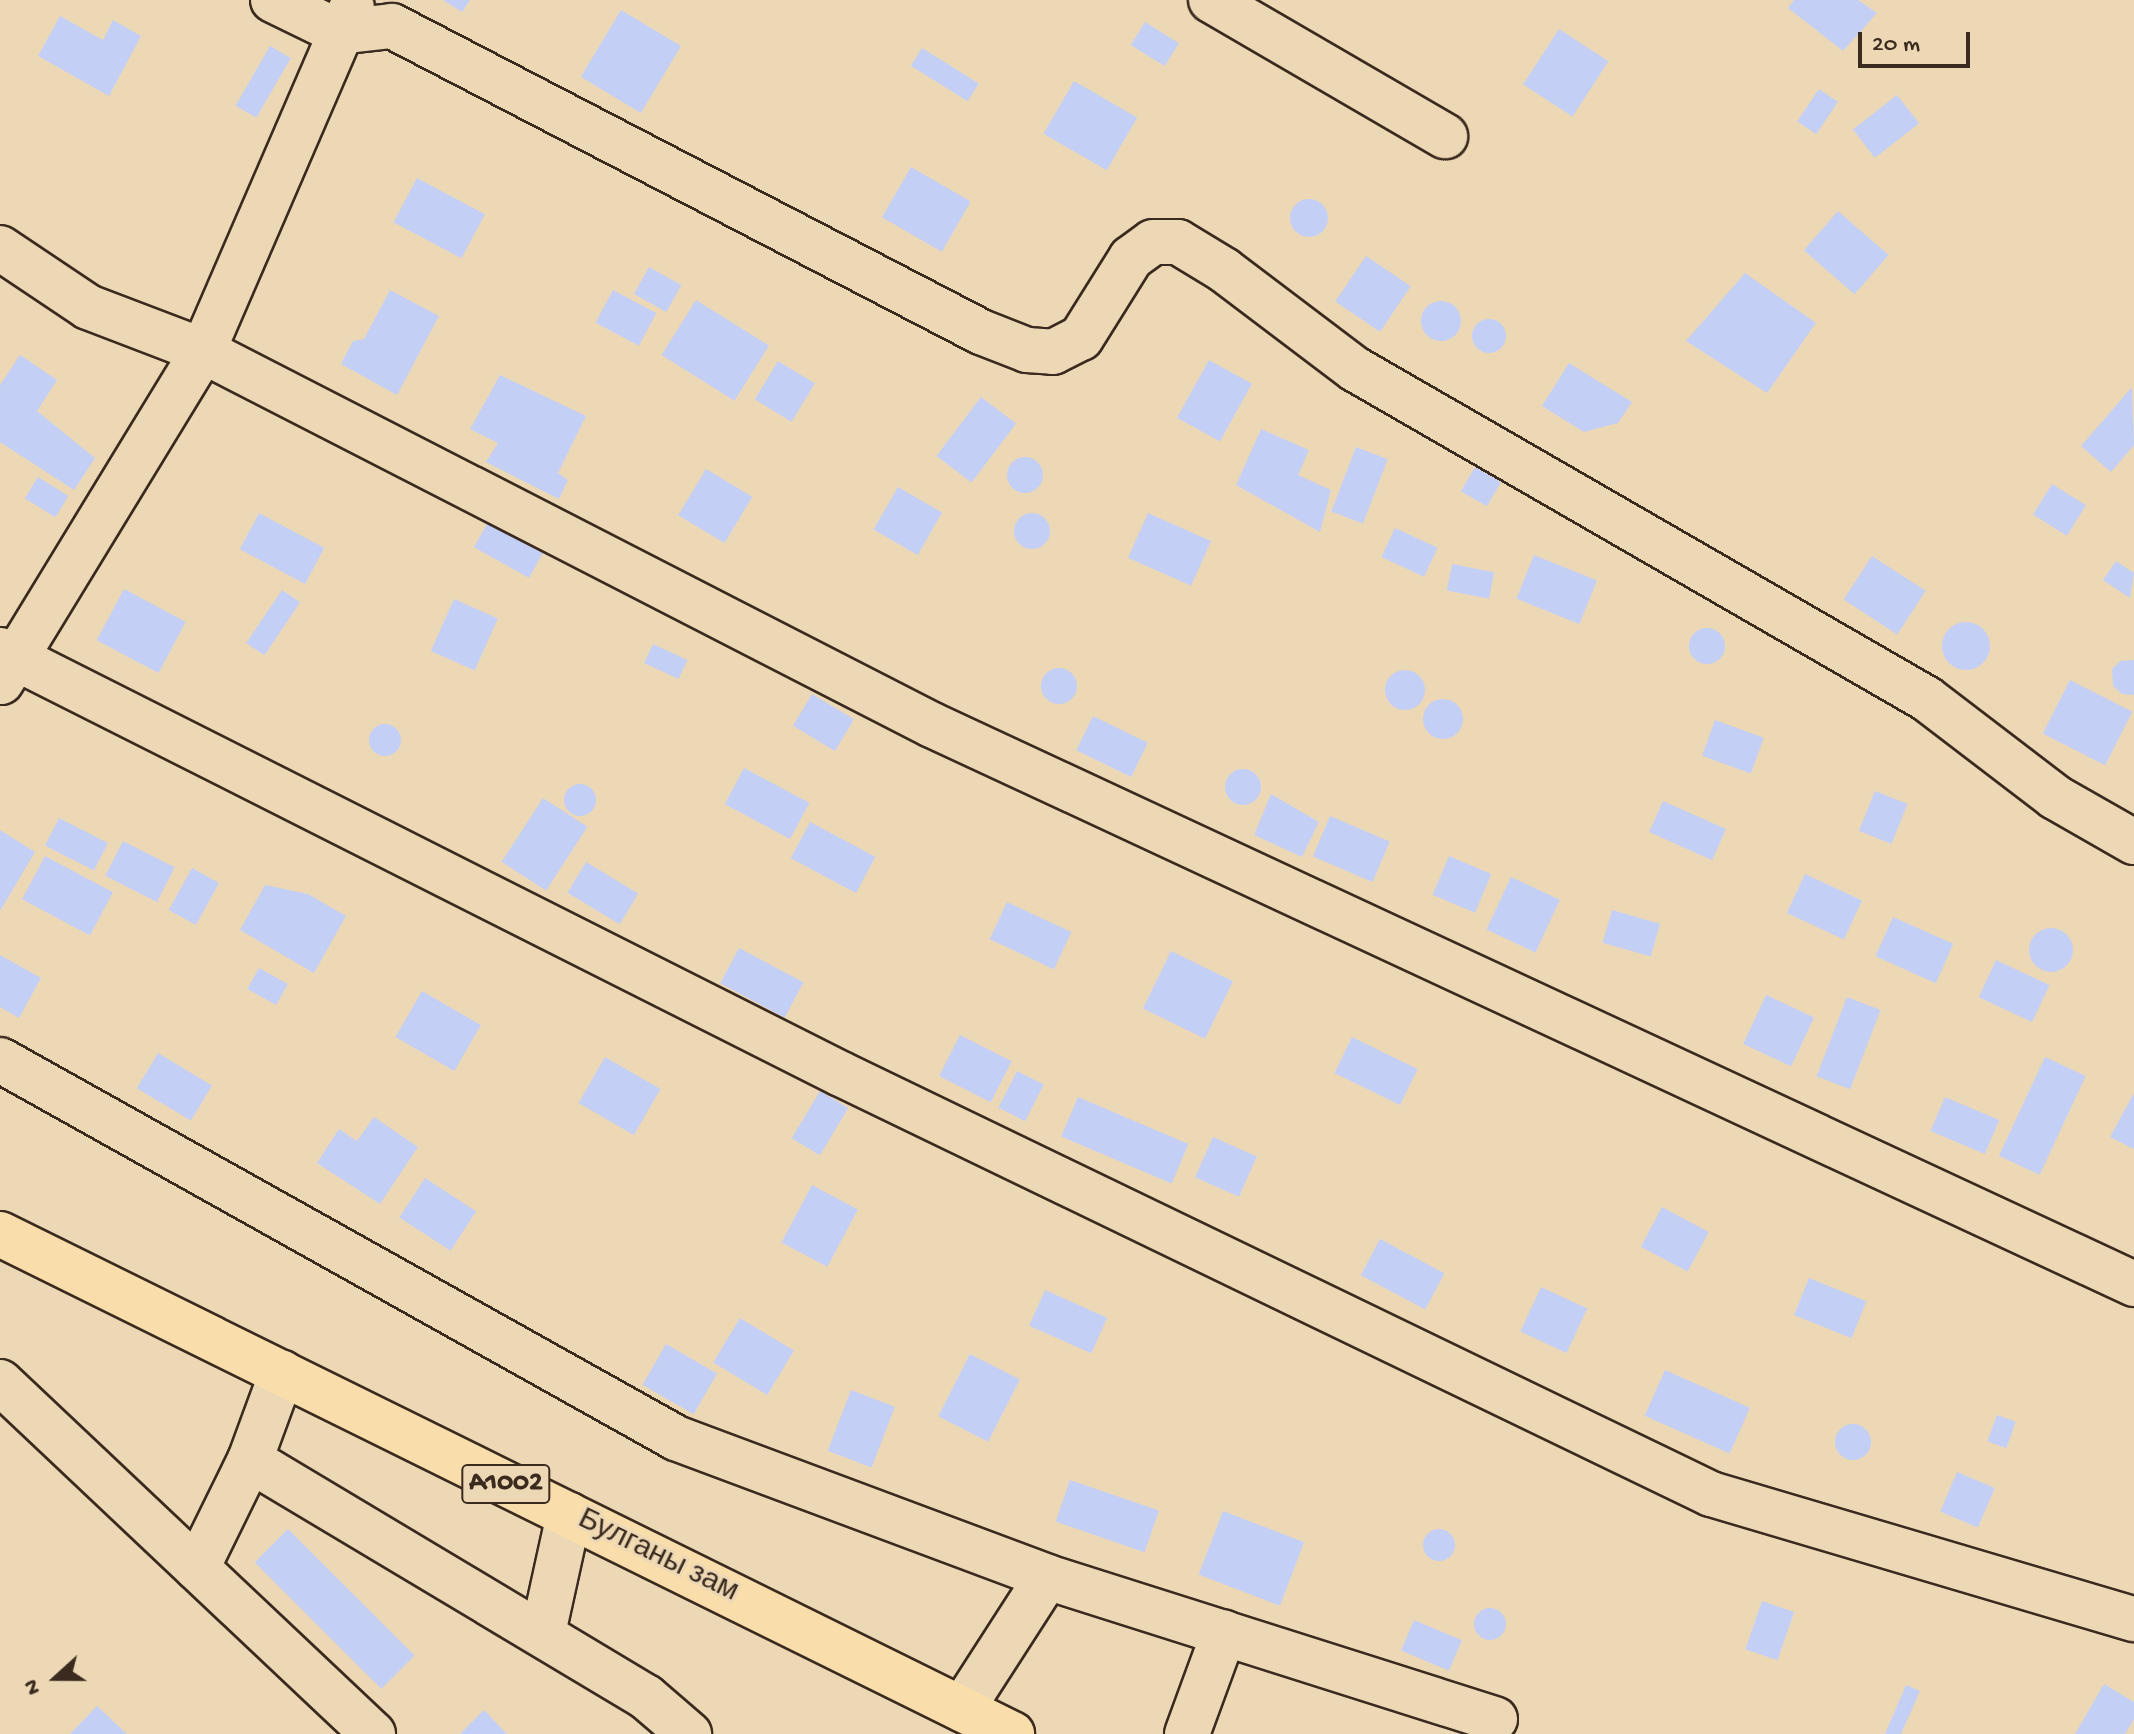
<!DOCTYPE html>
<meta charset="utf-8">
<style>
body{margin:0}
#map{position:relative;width:2134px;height:1734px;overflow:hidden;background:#edd8b6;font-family:"Gochi Hand",sans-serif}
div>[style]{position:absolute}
.building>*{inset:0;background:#c4cff6;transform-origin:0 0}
.round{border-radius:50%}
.roads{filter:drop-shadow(2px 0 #3b2a1e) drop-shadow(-2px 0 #3b2a1e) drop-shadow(0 2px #3b2a1e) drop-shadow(0 -2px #3b2a1e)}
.minor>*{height:44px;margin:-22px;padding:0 22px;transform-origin:22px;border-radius:22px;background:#edd8b6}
.highway>*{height:44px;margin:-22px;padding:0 22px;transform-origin:22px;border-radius:22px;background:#f9deab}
span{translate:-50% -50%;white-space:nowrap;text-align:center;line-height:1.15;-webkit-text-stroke:6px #edd8b6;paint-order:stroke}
.shield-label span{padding:2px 6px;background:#edd8b6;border:2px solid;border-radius:6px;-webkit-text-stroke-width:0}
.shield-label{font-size:28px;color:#3b2a1e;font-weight:700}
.street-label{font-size:30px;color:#3b2a1e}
.north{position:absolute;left:16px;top:1638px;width:80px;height:80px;-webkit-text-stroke:6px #edd8b6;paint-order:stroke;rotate:249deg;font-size:22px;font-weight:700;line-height:32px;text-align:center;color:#3b2a1e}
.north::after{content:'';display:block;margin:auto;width:28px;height:36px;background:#3b2a1e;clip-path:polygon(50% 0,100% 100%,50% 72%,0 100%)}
.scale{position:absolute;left:1858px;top:32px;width:112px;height:36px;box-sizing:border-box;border:4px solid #3b2a1e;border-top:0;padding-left:10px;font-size:24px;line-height:28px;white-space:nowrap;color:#3b2a1e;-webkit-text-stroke:6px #edd8b6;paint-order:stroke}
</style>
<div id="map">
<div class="building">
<div style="clip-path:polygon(443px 0,470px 0,462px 12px)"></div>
<div style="clip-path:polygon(1794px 0,1858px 0,1877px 13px,1843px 51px,1788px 8px)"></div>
<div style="left:621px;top:10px;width:70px;height:78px;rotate:31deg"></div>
<div style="clip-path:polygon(60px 16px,103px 40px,113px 20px,141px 36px,109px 96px,38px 56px)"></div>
<div style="left:1145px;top:22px;width:40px;height:27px;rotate:32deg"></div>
<div style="left:1559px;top:29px;width:59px;height:66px;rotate:33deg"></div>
<div style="left:270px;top:46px;width:24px;height:69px;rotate:30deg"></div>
<div style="left:922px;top:48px;width:67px;height:21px;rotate:32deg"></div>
<div style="left:1074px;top:81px;width:73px;height:61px;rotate:30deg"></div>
<div style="left:1819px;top:89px;width:23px;height:39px;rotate:34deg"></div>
<div style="left:1897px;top:95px;width:36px;height:56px;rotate:52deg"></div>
<div style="left:911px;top:167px;width:69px;height:58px;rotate:30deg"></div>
<div style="left:417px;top:178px;width:77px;height:50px;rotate:28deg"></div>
<div class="round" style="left:1290px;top:199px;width:38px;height:38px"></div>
<div style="left:1838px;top:211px;width:67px;height:52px;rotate:41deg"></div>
<div style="left:1366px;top:256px;width:54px;height:55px;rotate:34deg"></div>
<div style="left:649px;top:267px;width:37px;height:31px;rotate:29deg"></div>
<div style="clip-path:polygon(1745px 273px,1816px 323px,1767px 393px,1686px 341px)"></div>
<div style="clip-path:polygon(390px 290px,439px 316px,397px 395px,341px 364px,353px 341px,364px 339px)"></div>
<div style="left:613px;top:290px;width:49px;height:37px;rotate:28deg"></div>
<div style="left:696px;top:300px;width:86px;height:65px;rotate:32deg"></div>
<div class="round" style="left:1421px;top:301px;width:40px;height:40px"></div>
<div class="round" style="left:1472px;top:319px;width:34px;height:34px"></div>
<div style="clip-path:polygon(20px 355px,57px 380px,37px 411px,95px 458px,74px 490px,0 442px,0 385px)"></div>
<div style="left:1209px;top:360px;width:49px;height:66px;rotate:29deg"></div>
<div style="left:778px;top:361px;width:43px;height:45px;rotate:31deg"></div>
<div style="clip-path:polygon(1569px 363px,1632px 402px,1618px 423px,1584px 432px,1542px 406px)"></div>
<div style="clip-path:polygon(500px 375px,586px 416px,558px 473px,568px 480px,559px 499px,486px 462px,498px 443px,470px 429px)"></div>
<div style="clip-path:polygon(2132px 387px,2134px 445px,2111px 472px,2081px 446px)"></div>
<div style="left:981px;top:397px;width:44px;height:74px;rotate:37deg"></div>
<div style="clip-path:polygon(1261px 429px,1309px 450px,1298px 475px,1331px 490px,1320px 532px,1236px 485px)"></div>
<div style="left:1356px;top:447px;width:34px;height:69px;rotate:21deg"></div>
<div class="round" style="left:1007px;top:457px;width:36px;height:36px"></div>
<div style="left:1475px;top:467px;width:30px;height:28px;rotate:30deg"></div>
<div style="left:706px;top:469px;width:54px;height:54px;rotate:31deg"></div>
<div style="left:38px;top:477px;width:36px;height:25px;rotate:32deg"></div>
<div style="left:2052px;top:484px;width:40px;height:36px;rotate:32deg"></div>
<div style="left:898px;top:487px;width:51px;height:49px;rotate:30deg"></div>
<div style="left:259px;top:513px;width:74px;height:41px;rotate:28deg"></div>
<div style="left:1148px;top:513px;width:69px;height:49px;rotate:24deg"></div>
<div class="round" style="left:1014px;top:513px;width:36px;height:36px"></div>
<div style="left:488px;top:522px;width:63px;height:29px;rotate:29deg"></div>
<div style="left:1395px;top:528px;width:47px;height:32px;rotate:25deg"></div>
<div style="left:1534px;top:555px;width:68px;height:47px;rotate:22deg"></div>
<div style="left:1872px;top:556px;width:64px;height:52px;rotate:33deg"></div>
<div style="clip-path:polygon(2116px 561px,2134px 573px,2130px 598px,2103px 580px)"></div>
<div style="left:1452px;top:564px;width:43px;height:27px;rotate:11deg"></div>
<div style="left:124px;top:589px;width:70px;height:58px;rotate:28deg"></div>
<div style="left:282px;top:590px;width:22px;height:64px;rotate:34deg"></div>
<div style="left:454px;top:599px;width:48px;height:57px;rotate:24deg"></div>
<div class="round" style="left:1942px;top:622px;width:48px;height:48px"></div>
<div class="round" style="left:1689px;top:628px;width:36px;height:36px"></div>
<div style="left:653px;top:644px;width:38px;height:21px;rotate:25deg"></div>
<div style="clip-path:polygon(2134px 660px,2134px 695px,2122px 694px,2113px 686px,2112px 669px,2120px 661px)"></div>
<div class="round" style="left:1041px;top:668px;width:36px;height:36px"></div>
<div class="round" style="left:1385px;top:670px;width:40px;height:40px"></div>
<div style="left:2070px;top:680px;width:70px;height:60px;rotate:27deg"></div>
<div style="left:812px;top:694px;width:49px;height:37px;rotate:31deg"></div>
<div class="round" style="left:1423px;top:699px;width:40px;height:40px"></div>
<div style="left:1093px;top:716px;width:61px;height:38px;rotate:26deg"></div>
<div style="left:1715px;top:720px;width:52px;height:38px;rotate:20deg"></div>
<div class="round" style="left:369px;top:724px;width:32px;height:32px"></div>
<div style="left:744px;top:768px;width:74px;height:41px;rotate:28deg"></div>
<div class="round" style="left:1225px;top:769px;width:36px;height:36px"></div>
<div class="round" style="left:564px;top:784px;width:32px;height:32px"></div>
<div style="left:1875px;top:791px;width:35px;height:43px;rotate:22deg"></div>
<div style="clip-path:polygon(1271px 794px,1319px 822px,1302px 857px,1254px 835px)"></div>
<div style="left:543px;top:798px;width:53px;height:76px;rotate:33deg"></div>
<div style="left:1663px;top:801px;width:69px;height:34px;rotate:24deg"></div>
<div style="left:1330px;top:816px;width:65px;height:44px;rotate:23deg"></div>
<div style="left:59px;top:818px;width:55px;height:31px;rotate:27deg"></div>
<div style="left:810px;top:822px;width:74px;height:41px;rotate:28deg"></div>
<div style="clip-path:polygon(0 830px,35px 852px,0 911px)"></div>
<div style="left:123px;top:841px;width:58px;height:39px;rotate:27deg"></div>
<div style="left:45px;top:856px;width:77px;height:49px;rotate:28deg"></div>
<div style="left:1449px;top:856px;width:46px;height:42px;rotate:23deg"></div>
<div style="left:586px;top:862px;width:61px;height:36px;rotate:31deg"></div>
<div style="left:192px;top:868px;width:31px;height:48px;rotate:29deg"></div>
<div style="left:1805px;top:874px;width:63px;height:43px;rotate:25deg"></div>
<div style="left:1511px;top:877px;width:54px;height:58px;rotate:25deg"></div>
<div style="clip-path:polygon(265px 885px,308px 894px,346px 916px,314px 973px,240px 930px)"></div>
<div style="left:1007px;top:902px;width:71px;height:41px;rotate:25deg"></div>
<div style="left:1612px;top:910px;width:50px;height:34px;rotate:16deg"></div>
<div style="left:1893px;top:917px;width:66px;height:43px;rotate:24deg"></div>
<div class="round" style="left:2029px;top:928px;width:44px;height:44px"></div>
<div style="left:739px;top:948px;width:73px;height:40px;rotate:28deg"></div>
<div style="left:1171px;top:951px;width:69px;height:64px;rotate:26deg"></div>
<div style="clip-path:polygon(0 955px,41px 978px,19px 1018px,0 1007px)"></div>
<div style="left:1996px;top:960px;width:59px;height:41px;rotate:25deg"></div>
<div style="left:259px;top:968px;width:33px;height:24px;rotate:29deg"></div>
<div style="left:422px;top:991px;width:68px;height:53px;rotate:30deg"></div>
<div style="left:1766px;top:995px;width:53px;height:54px;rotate:25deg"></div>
<div style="left:1847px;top:997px;width:36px;height:85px;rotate:21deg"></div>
<div style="left:960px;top:1035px;width:58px;height:46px;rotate:27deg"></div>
<div style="left:1352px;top:1037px;width:73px;height:40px;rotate:26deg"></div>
<div style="left:158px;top:1053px;width:63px;height:41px;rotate:31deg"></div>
<div style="left:605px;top:1057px;width:64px;height:53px;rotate:30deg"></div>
<div style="left:2045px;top:1057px;width:45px;height:109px;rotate:25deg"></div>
<div style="left:1017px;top:1071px;width:30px;height:41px;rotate:27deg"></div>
<div style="left:820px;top:1091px;width:33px;height:55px;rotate:31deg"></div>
<div style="clip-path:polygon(2134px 1093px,2134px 1149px,2110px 1137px)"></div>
<div style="left:1078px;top:1097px;width:120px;height:43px;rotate:23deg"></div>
<div style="left:1945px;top:1097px;width:59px;height:37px;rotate:23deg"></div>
<div style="clip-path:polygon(374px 1117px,418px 1147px,380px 1204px,317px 1163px,339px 1129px,357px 1141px)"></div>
<div style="left:1213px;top:1137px;width:48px;height:44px;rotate:24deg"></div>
<div style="left:425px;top:1178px;width:61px;height:47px;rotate:33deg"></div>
<div style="left:812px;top:1185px;width:52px;height:65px;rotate:28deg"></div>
<div style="left:1662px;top:1207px;width:53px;height:45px;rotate:28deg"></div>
<div style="left:1380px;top:1239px;width:73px;height:41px;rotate:28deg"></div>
<div style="left:1809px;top:1278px;width:62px;height:40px;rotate:22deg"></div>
<div style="left:1541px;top:1287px;width:51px;height:49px;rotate:25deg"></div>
<div style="left:1045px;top:1290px;width:68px;height:39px;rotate:24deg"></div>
<div style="left:740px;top:1318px;width:63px;height:52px;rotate:31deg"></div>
<div style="left:666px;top:1344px;width:59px;height:47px;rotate:30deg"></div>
<div style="left:970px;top:1354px;width:56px;height:70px;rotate:27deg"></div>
<div style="left:1665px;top:1370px;width:93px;height:50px;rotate:24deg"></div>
<div style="left:851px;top:1390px;width:47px;height:65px;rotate:21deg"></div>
<div style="left:1997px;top:1415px;width:20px;height:28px;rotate:20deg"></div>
<div class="round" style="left:1835px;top:1424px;width:36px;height:36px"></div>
<div style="left:1957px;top:1472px;width:41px;height:43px;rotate:23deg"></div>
<div style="left:1070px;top:1480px;width:94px;height:44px;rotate:19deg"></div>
<div style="left:1223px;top:1511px;width:87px;height:68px;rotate:21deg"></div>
<div style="left:288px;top:1529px;width:179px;height:47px;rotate:45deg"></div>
<div class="round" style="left:1423px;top:1529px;width:32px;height:32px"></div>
<div style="left:1762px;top:1601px;width:34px;height:51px;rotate:19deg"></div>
<div class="round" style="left:1474px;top:1608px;width:32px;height:32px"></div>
<div style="left:1414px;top:1620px;width:52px;height:33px;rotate:23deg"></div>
<div style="clip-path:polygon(2104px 1684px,2134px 1702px,2134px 1719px,2125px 1734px,2075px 1734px)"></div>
<div style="clip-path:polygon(1906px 1685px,1920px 1691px,1901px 1734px,1885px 1734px)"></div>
<div style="clip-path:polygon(97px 1706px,127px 1734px,70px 1734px)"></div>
<div style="clip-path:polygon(484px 1710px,507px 1734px,460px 1734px)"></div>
</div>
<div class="roads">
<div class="minor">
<div style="left:273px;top:0;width:73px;rotate:25.9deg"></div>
<div style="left:339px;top:32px;width:53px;rotate:-6.5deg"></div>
<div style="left:392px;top:26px;width:664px;rotate:27.45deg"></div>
<div style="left:981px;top:332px;width:49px;rotate:21.4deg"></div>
<div style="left:1027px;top:350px;width:26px;rotate:4deg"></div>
<div style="left:1053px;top:352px;width:31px;rotate:-27deg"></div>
<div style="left:1081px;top:338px;width:94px;rotate:-58deg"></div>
<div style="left:1131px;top:258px;width:27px;rotate:-36deg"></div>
<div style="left:1153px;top:242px;width:25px"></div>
<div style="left:1178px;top:242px;width:54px;rotate:31.3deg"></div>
<div style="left:1224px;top:270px;width:164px;rotate:37.1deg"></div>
<div style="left:1355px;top:369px;width:660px;rotate:29.98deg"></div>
<div style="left:1927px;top:699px;width:161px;rotate:37.4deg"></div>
<div style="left:2055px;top:797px;width:91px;rotate:29.7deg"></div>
<div style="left:1211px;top:0;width:271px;rotate:30.2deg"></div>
<div style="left:0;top:248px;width:106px;rotate:33.8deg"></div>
<div style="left:88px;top:307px;width:123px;rotate:20.9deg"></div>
<div style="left:203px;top:351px;width:819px;rotate:27.16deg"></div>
<div style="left:932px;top:725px;width:1326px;rotate:24.94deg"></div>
<div style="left:0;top:650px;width:942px;rotate:26.76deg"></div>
<div style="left:841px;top:1074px;width:966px;rotate:25.77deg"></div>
<div style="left:1711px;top:1494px;width:441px;rotate:16.5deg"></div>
<div style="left:1px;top:682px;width:388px;rotate:-58.6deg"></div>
<div style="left:203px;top:351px;width:375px;rotate:-66.6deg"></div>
<div style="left:0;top:1060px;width:775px;rotate:29.21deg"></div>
<div style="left:676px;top:1438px;width:396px;rotate:20.5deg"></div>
<div style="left:1047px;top:1577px;width:470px;rotate:17.6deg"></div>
<div style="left:0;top:1382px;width:513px;rotate:43.34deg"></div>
<div style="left:250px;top:1460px;width:462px;rotate:30.9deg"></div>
<div style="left:646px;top:1697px;width:57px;rotate:40.7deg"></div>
<div style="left:197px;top:1568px;width:120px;rotate:-63.9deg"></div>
<div style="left:250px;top:1460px;width:93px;rotate:-69.8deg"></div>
<div style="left:543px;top:1633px;width:121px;rotate:-77.6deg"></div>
<div style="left:962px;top:1709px;width:157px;rotate:-57.2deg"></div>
<div style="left:1187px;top:1734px;width:108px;rotate:-69.9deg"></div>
</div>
<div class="highway">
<div style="left:0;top:1234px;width:1129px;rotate:26.29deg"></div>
</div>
</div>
<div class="shield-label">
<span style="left:506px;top:1484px">A1002</span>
</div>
<div class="street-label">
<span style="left:657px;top:1558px;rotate:26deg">Булганы зам</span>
</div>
<div class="north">N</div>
<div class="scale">20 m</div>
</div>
